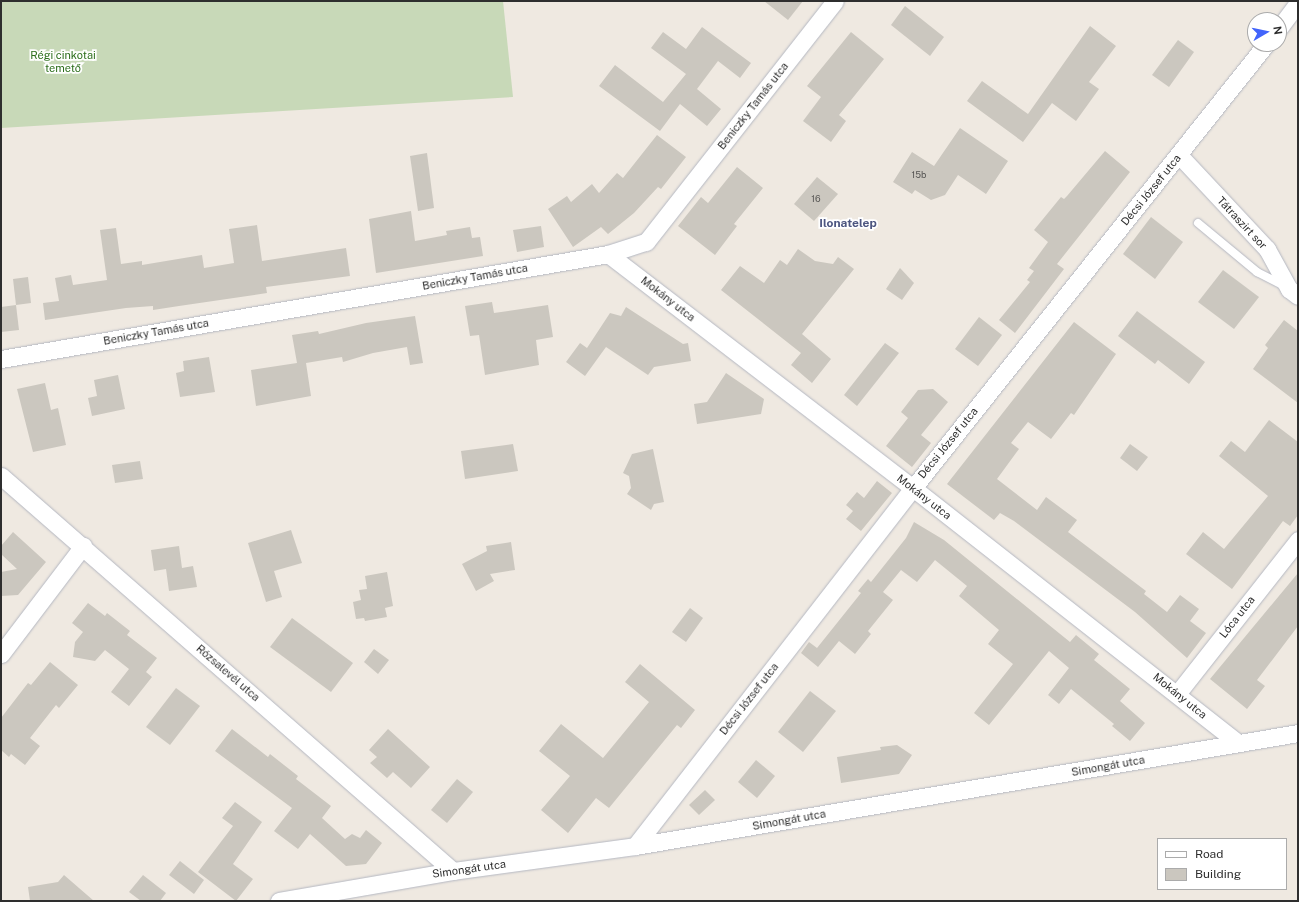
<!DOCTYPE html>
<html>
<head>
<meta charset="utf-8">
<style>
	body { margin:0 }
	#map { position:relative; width:1299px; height:902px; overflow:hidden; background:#efe9e1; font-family:"Public Sans",sans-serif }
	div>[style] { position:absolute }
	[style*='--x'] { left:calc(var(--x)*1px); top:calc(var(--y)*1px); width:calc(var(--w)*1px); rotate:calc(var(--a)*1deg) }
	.cemetery>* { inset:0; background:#c8d9b8 }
	.building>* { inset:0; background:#cbc7bf }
	.roads { filter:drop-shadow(0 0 1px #b4b7c1) drop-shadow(0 0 1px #b4b7c1) }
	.service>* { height:8px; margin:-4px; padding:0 4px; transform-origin:4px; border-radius:4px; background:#fff }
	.minor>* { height:17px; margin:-8.5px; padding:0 8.5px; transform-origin:8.5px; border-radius:8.5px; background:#fff }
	span { translate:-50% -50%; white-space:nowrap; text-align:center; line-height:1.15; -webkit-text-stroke:3.5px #fff; paint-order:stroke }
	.number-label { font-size:9px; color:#555452 }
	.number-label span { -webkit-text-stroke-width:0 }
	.park-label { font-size:11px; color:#2c6e1b }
	.street-label { font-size:11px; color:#2e2e2e }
	.neighbourhood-label { font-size:12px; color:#4d5680; font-weight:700 }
	.frame { position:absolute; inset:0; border:2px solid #2e2e2e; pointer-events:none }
	.legend { position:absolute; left:1157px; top:838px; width:130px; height:52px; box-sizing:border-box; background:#fff; border:1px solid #ababab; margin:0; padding:5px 7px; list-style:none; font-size:12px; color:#2e2e2e }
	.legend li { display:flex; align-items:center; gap:8px; height:20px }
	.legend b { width:20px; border:1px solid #ababab }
	.north { position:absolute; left:1247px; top:12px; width:40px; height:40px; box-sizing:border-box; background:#fff; border:1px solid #ababab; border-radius:50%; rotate:81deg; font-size:11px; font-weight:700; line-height:16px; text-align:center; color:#2e2e2e }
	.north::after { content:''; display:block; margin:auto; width:14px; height:18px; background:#4264fb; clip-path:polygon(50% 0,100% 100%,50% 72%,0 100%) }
</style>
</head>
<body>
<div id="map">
	<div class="cemetery">
		<div style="clip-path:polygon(1px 1px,503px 1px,513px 97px,1px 128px)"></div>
	</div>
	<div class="building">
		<div style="clip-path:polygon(764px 1px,803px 1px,788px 20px)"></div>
		<div style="clip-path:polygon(905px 6px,944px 37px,930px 56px,891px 25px)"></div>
		<div style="clip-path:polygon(1090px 26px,1116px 46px,1089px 82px,1099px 89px,1076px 121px,1052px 103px,1023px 142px,967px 101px,982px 81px,1028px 114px)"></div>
		<div style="clip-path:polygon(702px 27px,751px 63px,740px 78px,718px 61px,697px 89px,721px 109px,707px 126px,680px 104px,660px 131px,599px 86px,615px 65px,663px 102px,686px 74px,651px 48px,663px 32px,686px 49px)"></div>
		<div style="clip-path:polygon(851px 32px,884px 59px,839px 115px,846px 121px,831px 142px,803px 121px,821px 97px,807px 86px)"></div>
		<div style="clip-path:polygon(1178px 40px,1194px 52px,1169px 87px,1152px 75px)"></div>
		<div style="clip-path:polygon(960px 128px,1008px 161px,986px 194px,958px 175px,945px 195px,931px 200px,915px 190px,912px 194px,893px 182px,912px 152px,934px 166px)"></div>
		<div style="clip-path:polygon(657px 135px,686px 157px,661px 189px,658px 187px,634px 213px,608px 234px,601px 227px,573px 247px,548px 209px,567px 196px,571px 202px,592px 184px,599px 193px,617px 173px,623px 178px)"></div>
		<div style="clip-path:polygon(1105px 151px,1130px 172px,1057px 264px,1064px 269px,1015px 333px,999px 320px,1030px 282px,1027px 280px,1034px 271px,1029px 268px,1048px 242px,1034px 230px,1061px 197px,1064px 199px,1067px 196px)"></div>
		<div style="clip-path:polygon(427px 153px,434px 208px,418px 211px,410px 156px)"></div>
		<div style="clip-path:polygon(737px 167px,763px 188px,734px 224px,737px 226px,715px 255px,678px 226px,701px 197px,708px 203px)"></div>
		<div style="clip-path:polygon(817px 177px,838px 194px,814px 221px,794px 204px)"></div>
		<div style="clip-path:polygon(411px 211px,415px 241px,447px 235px,446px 231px,470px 227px,472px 238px,480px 237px,483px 256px,376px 273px,369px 219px)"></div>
		<div style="clip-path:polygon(1151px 217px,1183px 242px,1155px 279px,1123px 254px)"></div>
		<div style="clip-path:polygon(257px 225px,262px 261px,346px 248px,350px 276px,266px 287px,267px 293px,179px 306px,153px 310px,153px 306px,126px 308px,45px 320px,43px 303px,59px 301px,55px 278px,71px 275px,73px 285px,107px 280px,100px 230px,116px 228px,121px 264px,142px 261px,142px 265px,202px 255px,204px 268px,234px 263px,229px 229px)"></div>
		<div style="clip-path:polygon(541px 226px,544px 247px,517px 252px,513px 230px)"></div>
		<div style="clip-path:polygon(798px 249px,815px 261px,833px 264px,838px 257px,854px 269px,802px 334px,831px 359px,812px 383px,791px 365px,801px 353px,721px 290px,740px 266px,764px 283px,780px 260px,787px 265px)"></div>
		<div style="clip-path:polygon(900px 268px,914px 283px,902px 300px,886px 289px)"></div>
		<div style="clip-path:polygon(1223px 270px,1259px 297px,1234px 329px,1198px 302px)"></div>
		<div style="clip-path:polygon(28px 277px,31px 303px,16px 305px,13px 279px)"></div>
		<div style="clip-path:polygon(492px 302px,494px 313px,548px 305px,553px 337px,536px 340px,539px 365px,485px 375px,479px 335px,470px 336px,465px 306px)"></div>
		<div style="clip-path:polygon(16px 305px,19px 330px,1px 332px,1px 307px)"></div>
		<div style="clip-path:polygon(626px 307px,683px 344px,688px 343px,691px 361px,654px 367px,648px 375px,606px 347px,585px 376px,566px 362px,580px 343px,587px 348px,610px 313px,621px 316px)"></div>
		<div style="clip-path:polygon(1137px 311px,1205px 362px,1189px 384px,1158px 360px,1155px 364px,1118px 336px)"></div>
		<div style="clip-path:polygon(415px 316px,423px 363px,410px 365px,407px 347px,373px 353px,343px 362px,342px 357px,306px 363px,311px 396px,256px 406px,251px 370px,297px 363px,292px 335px,318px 331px,319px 334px,366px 323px)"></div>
		<div style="clip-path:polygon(979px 317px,1002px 335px,978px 366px,955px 349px)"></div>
		<div style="clip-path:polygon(1284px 320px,1298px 331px,1298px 403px,1253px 369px,1268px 348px,1265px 345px)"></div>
		<div style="clip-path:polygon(1074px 322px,1116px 354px,1074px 415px,1071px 413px,1051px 439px,1028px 422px,1011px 443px,1019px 449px,997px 479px,1037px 510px,1046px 497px,1077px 520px,1068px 532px,1146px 591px,1144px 594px,1167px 612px,1180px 595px,1199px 609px,1190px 621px,1206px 633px,1187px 658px,1135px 612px,1014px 521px,1000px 513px,994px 520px,947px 484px)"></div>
		<div style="clip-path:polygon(885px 343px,899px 353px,857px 406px,844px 395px)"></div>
		<div style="clip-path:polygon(209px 357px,215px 392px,180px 397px,176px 373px,184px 371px,183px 361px)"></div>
		<div style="clip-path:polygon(726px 373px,764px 399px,761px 414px,697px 424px,694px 404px,707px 402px)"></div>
		<div style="clip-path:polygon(118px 375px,125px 409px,92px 416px,88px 398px,97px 396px,94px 380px)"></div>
		<div style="clip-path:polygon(45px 383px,51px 410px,58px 408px,66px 445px,33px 452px,17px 389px)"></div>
		<div style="clip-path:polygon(933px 389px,948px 402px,921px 435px,931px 443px,912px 467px,886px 446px,908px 418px,901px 412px,918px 390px)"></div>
		<div style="clip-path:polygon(1269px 420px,1298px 442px,1298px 515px,1290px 526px,1283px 521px,1232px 589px,1186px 554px,1203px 532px,1224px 549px,1268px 496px,1219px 456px,1231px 441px,1245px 452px)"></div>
		<div style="clip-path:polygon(513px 444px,518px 471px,465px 479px,461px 451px)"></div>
		<div style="clip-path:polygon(1130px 444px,1148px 457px,1137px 471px,1120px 458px)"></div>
		<div style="clip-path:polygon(653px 449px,664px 502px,654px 504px,651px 510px,627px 494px,631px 488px,629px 476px,623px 473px,632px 454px)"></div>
		<div style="clip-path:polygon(140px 461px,143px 479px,115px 483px,112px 465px)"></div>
		<div style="clip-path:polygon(877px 481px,892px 493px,861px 531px,846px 519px,853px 511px,846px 505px,857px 492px,864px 498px)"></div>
		<div style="clip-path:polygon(914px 522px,944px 540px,1070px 642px,1076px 635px,1099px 654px,1094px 660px,1130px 689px,1120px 701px,1145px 723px,1130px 741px,1112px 726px,1114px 724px,1071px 689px,1059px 704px,1048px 695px,1069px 668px,1049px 651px,989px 725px,974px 713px,1013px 664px,988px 644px,999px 630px,959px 596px,967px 586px,935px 560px,917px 582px,901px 570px,883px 592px,893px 600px,868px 631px,871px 634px,855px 654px,839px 641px,818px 667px,801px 653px,809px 642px,817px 648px,861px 593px,858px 591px,868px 579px,871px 582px,906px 538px)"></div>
		<div style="clip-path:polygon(291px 530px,302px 563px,274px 571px,282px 597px,266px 602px,248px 543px)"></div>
		<div style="clip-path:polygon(13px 532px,46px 562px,18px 595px,1px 596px,1px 572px,17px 569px,1px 554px,1px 546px)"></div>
		<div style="clip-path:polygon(511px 542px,515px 570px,490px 574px,494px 581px,476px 591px,462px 564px,487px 551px,486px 546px)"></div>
		<div style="clip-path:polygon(179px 546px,182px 568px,193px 566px,197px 587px,169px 591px,166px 569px,154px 571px,151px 550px)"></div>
		<div style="clip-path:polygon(387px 572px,393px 606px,385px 608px,387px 617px,365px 621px,364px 618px,356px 619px,353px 602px,361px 600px,359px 590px,367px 589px,365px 576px)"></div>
		<div style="clip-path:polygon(1298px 573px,1298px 626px,1257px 680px,1265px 686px,1247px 709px,1210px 679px)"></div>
		<div style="clip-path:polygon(88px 603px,105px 616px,107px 613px,130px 631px,127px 635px,157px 658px,146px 672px,152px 677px,129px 706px,111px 692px,129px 669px,105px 650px,95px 661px,73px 657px,75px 642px,83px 632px,72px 623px)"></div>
		<div style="clip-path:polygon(690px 608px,703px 618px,686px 642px,672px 632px)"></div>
		<div style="clip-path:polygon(292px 618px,353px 663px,331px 692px,270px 647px)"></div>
		<div style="clip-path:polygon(374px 649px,389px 660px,378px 674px,364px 662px)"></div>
		<div style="clip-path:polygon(50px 662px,78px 685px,59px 708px,56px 705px,30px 738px,40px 746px,25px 765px,11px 754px,9px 757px,1px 750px,1px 718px,28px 683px,31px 685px)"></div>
		<div style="clip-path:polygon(640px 664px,695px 710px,681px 728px,677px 725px,609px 808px,596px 798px,568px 833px,541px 810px,570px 776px,539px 751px,561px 724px,603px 758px,649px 702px,625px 682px)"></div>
		<div style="clip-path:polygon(176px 688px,200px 706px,170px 745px,146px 727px)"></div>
		<div style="clip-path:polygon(810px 691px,836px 711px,803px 752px,778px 732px)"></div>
		<div style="clip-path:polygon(232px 729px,268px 757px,270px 754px,298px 776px,296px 779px,331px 806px,322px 818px,345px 839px,352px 834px,360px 838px,366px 830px,382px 843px,366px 864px,346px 866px,310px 834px,298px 849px,274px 831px,292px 808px,215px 751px)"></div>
		<div style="clip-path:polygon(388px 729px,430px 767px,411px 788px,393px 772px,387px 778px,370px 763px,377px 757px,369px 750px)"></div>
		<div style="clip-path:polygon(897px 745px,912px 755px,899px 774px,841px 783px,837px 757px,881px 750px,880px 747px)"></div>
		<div style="clip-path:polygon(756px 760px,775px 776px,757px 798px,738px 782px)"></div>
		<div style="clip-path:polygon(457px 779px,473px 792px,447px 823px,431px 810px)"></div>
		<div style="clip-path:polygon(705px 790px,715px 800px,699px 815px,689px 805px)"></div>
		<div style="clip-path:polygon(235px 802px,262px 822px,233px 864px,253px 879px,236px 901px,198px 872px,233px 826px,222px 818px)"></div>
		<div style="clip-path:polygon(180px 861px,204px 880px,194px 894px,169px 875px)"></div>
		<div style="clip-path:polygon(64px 875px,94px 901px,30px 901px,28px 887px,58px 882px)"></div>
		<div style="clip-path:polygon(143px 875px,166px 893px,160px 901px,141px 901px,129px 892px)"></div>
	</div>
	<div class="roads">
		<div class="service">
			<div style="--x:1198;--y:223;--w:77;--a:39.7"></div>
			<div style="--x:1257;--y:272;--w:29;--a:27"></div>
		</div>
		<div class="minor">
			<div style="--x:1279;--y:28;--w:31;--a:-53"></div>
			<div style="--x:1179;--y:155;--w:129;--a:46.9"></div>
			<div style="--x:1267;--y:249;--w:46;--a:61.2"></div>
			<div style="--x:1289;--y:289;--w:11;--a:38"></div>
			<div style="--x:608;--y:254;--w:384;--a:37.5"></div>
			<div style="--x:913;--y:488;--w:413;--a:38.1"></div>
			<div style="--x:1;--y:359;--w:616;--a:-9.81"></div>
			<div style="--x:608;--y:254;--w:40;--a:-18"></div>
			<div style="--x:646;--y:242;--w:306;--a:-51.9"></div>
			<div style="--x:1;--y:476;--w:600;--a:41.15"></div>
			<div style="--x:1;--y:654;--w:136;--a:-52.8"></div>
			<div style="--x:1177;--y:694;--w:196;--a:-51.8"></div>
			<div style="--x:635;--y:846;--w:453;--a:-52.2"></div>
			<div style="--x:913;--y:488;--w:567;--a:-51.51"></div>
			<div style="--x:279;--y:901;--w:177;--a:-9.8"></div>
			<div style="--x:453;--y:871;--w:184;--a:-7.8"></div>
			<div style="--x:635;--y:846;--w:673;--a:-9.67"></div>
		</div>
	</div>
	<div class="number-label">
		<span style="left:919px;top:175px">15b</span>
		<span style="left:816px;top:199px">16</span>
	</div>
	<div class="park-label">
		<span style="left:63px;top:62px">Régi cinkotai<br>temető</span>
	</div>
	<div class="street-label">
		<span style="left:753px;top:106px;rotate:-52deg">Beniczky Tamás utca</span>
		<span style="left:1151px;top:190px;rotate:-51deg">Décsi József utca</span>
		<span style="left:1242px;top:223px;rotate:47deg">Tátraszirt sor</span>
		<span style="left:475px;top:277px;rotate:-10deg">Beniczky Tamás utca</span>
		<span style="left:668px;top:299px;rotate:38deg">Mokány utca</span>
		<span style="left:156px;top:332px;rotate:-10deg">Beniczky Tamás utca</span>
		<span style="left:948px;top:443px;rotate:-51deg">Décsi József utca</span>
		<span style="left:924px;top:497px;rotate:38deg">Mokány utca</span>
		<span style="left:1237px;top:617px;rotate:-52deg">Lóca utca</span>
		<span style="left:228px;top:673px;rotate:41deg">Rózsalevél utca</span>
		<span style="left:1180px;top:696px;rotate:39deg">Mokány utca</span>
		<span style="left:749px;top:699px;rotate:-52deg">Décsi József utca</span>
		<span style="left:1108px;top:766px;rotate:-10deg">Simongát utca</span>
		<span style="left:789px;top:820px;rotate:-10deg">Simongát utca</span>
		<span style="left:469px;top:869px;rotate:-8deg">Simongát utca</span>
	</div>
	<div class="neighbourhood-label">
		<span style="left:848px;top:224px">Ilonatelep</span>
	</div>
	<div class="frame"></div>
	<ul class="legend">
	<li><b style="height:5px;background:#fff"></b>Road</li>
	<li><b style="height:11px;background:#cbc7bf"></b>Building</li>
	</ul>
	<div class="north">N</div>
</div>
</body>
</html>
